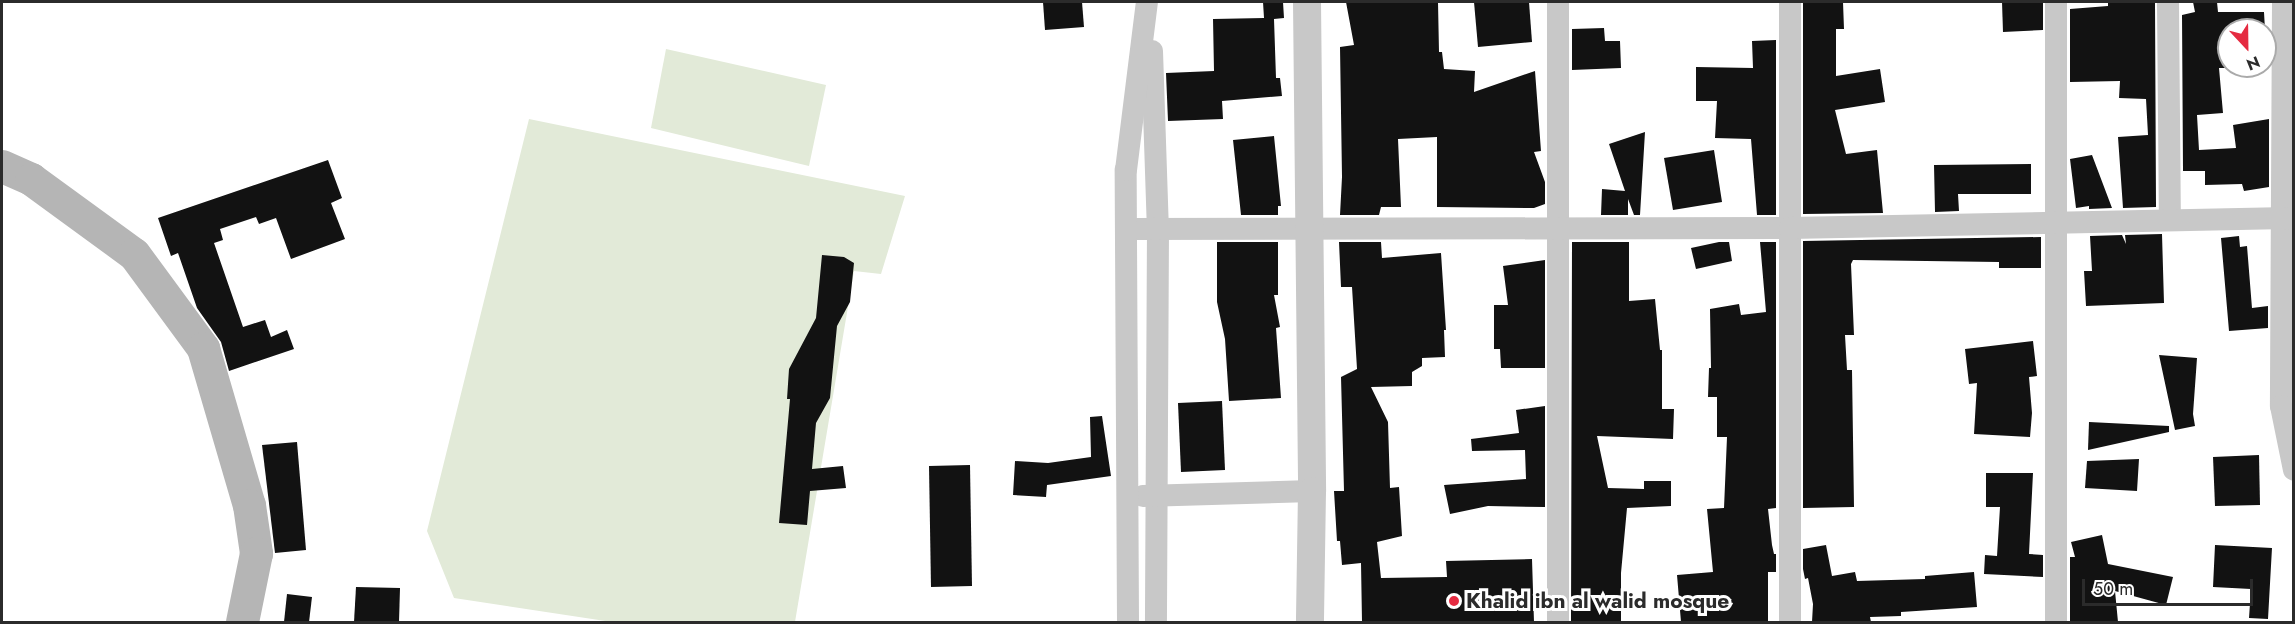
<!DOCTYPE html>
<html>
<head>
<meta charset="utf-8">
<style>
	body { margin:0 }
	#map { position:relative; width:2295px; height:624px; overflow:hidden; background:#fff; font-family:Jost,sans-serif }
	div>[style] { position:absolute }
	[style*='--x'] { left:calc(var(--x)*1px); top:calc(var(--y)*1px); width:calc(var(--w)*1px); rotate:calc(var(--a)*1deg) }
	.green>* { inset:0; background:#e2ead8 }
	.building>* { inset:0; background:#121212 }
	.minor>* { height:22px; margin:-11px; padding:0 11px; transform-origin:11px; border-radius:11px; background:#c8c8c8 }
	.tertiary>* { height:28px; margin:-14px; padding:0 14px; transform-origin:14px; border-radius:14px; background:#c8c8c8 }
	.secondary>* { height:33px; margin:-16.5px; padding:0 16.5px; transform-origin:16.5px; border-radius:16.5px; background:#b5b5b5 }
	.dots>* { width:16px; height:16px; translate:-50% -50%; box-sizing:border-box; border:3px solid #fff; border-radius:50% }
	span { translate:-50% -50%; white-space:nowrap; text-align:center; line-height:1.15; -webkit-text-stroke:6px #fff; paint-order:stroke }
	.poi-label { font-size:21px; color:#2b2b2b; font-weight:700 }
	.left { translate:0 -50%; text-align:left }
	.frame { position:absolute; inset:0; border:3px solid #2b2b2b; pointer-events:none }
	.north { position:absolute; left:2217px; top:18px; width:60px; height:60px; box-sizing:border-box; background:#fff; border:2px solid #aaa; border-radius:50%; rotate:158deg; font-size:16px; font-weight:700; line-height:24px; text-align:center; color:#2b2b2b }
	.north::after { content:''; display:block; margin:auto; width:21px; height:27px; background:#e52b41; clip-path:polygon(50% 0,100% 100%,50% 72%,0 100%) }
	.scale { position:absolute; left:2082px; top:579px; width:171px; height:27px; box-sizing:border-box; border:3px solid #2b2b2b; border-top:0; padding-left:8px; font-size:18px; line-height:21px; white-space:nowrap; color:#2b2b2b; -webkit-text-stroke:4px #fff; paint-order:stroke }
</style>
</head>
<body>
<div id="map">
	<div class="green">
		<div style="clip-path:polygon(666px 49px,826px 85px,809px 166px,651px 128px)"></div>
		<div style="clip-path:polygon(529px 119px,905px 196px,881px 274px,854px 271px,795px 622px,612px 622px,454px 598px,427px 531px)"></div>
	</div>
	<div class="building">
		<div style="clip-path:polygon(1043px 2px,1082px 2px,1084px 27px,1045px 30px)"></div>
		<div style="clip-path:polygon(1263px 2px,1283px 2px,1284px 18px,1274px 19px,1276px 78px,1280px 78px,1282px 96px,1222px 101px,1223px 119px,1168px 121px,1166px 73px,1214px 71px,1213px 19px,1264px 18px)"></div>
		<div style="clip-path:polygon(1346px 2px,1438px 2px,1439px 52px,1442px 52px,1444px 69px,1475px 71px,1474px 92px,1535px 71px,1541px 151px,1534px 152px,1545px 182px,1545px 204px,1534px 208px,1437px 207px,1437px 137px,1398px 139px,1401px 207px,1381px 207px,1379px 215px,1340px 215px,1342px 177px,1340px 47px,1354px 45px)"></div>
		<div style="clip-path:polygon(1474px 2px,1529px 2px,1532px 42px,1478px 47px)"></div>
		<div style="clip-path:polygon(1803px 2px,1843px 2px,1844px 29px,1836px 29px,1836px 76px,1880px 69px,1885px 102px,1835px 110px,1846px 154px,1877px 150px,1883px 213px,1803px 214px)"></div>
		<div style="clip-path:polygon(2002px 2px,2043px 2px,2043px 30px,2003px 32px)"></div>
		<div style="clip-path:polygon(2108px 2px,2155px 2px,2156px 207px,2123px 208px,2118px 137px,2148px 135px,2146px 99px,2119px 98px,2120px 81px,2070px 82px,2070px 9px,2108px 6px)"></div>
		<div style="clip-path:polygon(2193px 2px,2217px 2px,2218px 12px,2264px 12px,2265px 30px,2229px 30px,2229px 68px,2219px 68px,2223px 113px,2197px 115px,2199px 150px,2236px 148px,2233px 125px,2269px 119px,2269px 187px,2244px 191px,2242px 184px,2205px 185px,2205px 171px,2183px 171px,2182px 15px,2195px 12px)"></div>
		<div style="clip-path:polygon(1604px 28px,1605px 41px,1620px 41px,1621px 68px,1572px 70px,1572px 29px)"></div>
		<div style="clip-path:polygon(1776px 40px,1776px 215px,1757px 215px,1751px 139px,1715px 138px,1717px 101px,1696px 101px,1696px 67px,1753px 68px,1752px 41px)"></div>
		<div style="clip-path:polygon(1645px 132px,1640px 215px,1634px 215px,1628px 199px,1628px 215px,1601px 215px,1602px 189px,1625px 191px,1609px 144px)"></div>
		<div style="clip-path:polygon(1274px 136px,1281px 206px,1278px 206px,1278px 215px,1241px 215px,1233px 140px)"></div>
		<div style="clip-path:polygon(1714px 150px,1722px 202px,1673px 210px,1664px 158px)"></div>
		<div style="clip-path:polygon(2092px 155px,2112px 208px,2089px 209px,2089px 206px,2076px 208px,2070px 159px)"></div>
		<div style="clip-path:polygon(328px 160px,342px 198px,331px 203px,345px 239px,291px 259px,276px 218px,259px 224px,256px 217px,220px 229px,223px 240px,214px 243px,243px 327px,265px 320px,271px 337px,287px 330px,294px 349px,229px 371px,221px 342px,197px 308px,178px 253px,171px 256px,158px 218px)"></div>
		<div style="clip-path:polygon(2031px 164px,2031px 194px,1958px 194px,1959px 211px,1935px 212px,1934px 165px)"></div>
		<div style="clip-path:polygon(2162px 234px,2164px 303px,2086px 306px,2084px 271px,2092px 271px,2090px 236px,2122px 235px,2126px 244px,2125px 235px)"></div>
		<div style="clip-path:polygon(2239px 236px,2240px 247px,2247px 246px,2252px 308px,2268px 306px,2268px 328px,2229px 331px,2221px 238px)"></div>
		<div style="clip-path:polygon(2041px 237px,2041px 268px,1999px 268px,1999px 262px,1853px 260px,1851px 264px,1854px 335px,1845px 335px,1847px 370px,1852px 370px,1854px 507px,1803px 508px,1803px 241px)"></div>
		<div style="clip-path:polygon(1217px 242px,1278px 242px,1278px 295px,1274px 295px,1280px 327px,1276px 328px,1281px 398px,1229px 401px,1225px 339px,1217px 302px)"></div>
		<div style="clip-path:polygon(1339px 242px,1381px 242px,1382px 258px,1441px 253px,1446px 330px,1444px 330px,1445px 357px,1422px 358px,1422px 366px,1412px 372px,1412px 386px,1371px 387px,1388px 422px,1390px 488px,1399px 487px,1402px 536px,1377px 542px,1381px 578px,1447px 577px,1446px 561px,1532px 559px,1534px 622px,1362px 622px,1361px 563px,1342px 565px,1340px 541px,1337px 541px,1334px 491px,1344px 491px,1341px 377px,1357px 369px,1352px 287px,1341px 287px)"></div>
		<div style="clip-path:polygon(1572px 242px,1629px 242px,1629px 301px,1655px 299px,1660px 350px,1662px 350px,1662px 409px,1674px 409px,1673px 439px,1597px 436px,1608px 488px,1644px 489px,1644px 481px,1671px 481px,1671px 506px,1627px 508px,1621px 573px,1621px 622px,1571px 622px)"></div>
		<div style="clip-path:polygon(1719px 242px,1729px 242px,1732px 261px,1696px 269px,1691px 248px)"></div>
		<div style="clip-path:polygon(1760px 242px,1776px 242px,1776px 508px,1768px 509px,1772px 545px,1774px 554px,1776px 554px,1776px 572px,1768px 572px,1768px 622px,1681px 622px,1677px 575px,1713px 572px,1707px 509px,1724px 508px,1727px 437px,1717px 437px,1717px 397px,1708px 397px,1709px 368px,1711px 368px,1710px 309px,1739px 304px,1741px 315px,1766px 312px)"></div>
		<div style="clip-path:polygon(822px 255px,844px 257px,854px 263px,850px 302px,837px 326px,830px 398px,816px 423px,812px 469px,843px 466px,846px 488px,810px 491px,807px 525px,779px 523px,790px 399px,787px 399px,789px 369px,816px 318px)"></div>
		<div style="clip-path:polygon(1545px 260px,1545px 368px,1501px 368px,1500px 349px,1494px 349px,1494px 305px,1508px 305px,1503px 266px)"></div>
		<div style="clip-path:polygon(2033px 341px,2037px 376px,2029px 377px,2032px 413px,2030px 437px,1974px 434px,1977px 383px,1969px 384px,1965px 349px)"></div>
		<div style="clip-path:polygon(2159px 355px,2197px 358px,2193px 414px,2195px 426px,2175px 430px)"></div>
		<div style="clip-path:polygon(1222px 401px,1225px 470px,1181px 472px,1178px 403px)"></div>
		<div style="clip-path:polygon(1545px 406px,1545px 507px,1488px 506px,1450px 514px,1444px 485px,1526px 479px,1525px 450px,1472px 451px,1471px 439px,1519px 433px,1516px 410px)"></div>
		<div style="clip-path:polygon(1102px 416px,1111px 476px,1047px 485px,1046px 497px,1013px 495px,1015px 461px,1048px 463px,1091px 457px,1090px 417px)"></div>
		<div style="clip-path:polygon(2089px 422px,2169px 426px,2169px 432px,2088px 450px)"></div>
		<div style="clip-path:polygon(297px 442px,306px 550px,275px 553px,262px 445px)"></div>
		<div style="clip-path:polygon(2259px 455px,2260px 505px,2215px 506px,2213px 457px)"></div>
		<div style="clip-path:polygon(2139px 459px,2137px 491px,2085px 488px,2087px 461px)"></div>
		<div style="clip-path:polygon(970px 465px,972px 586px,931px 587px,929px 466px)"></div>
		<div style="clip-path:polygon(1986px 473px,2033px 473px,2029px 554px,2043px 555px,2043px 577px,1984px 574px,1985px 555px,1997px 556px,2000px 507px,1986px 507px)"></div>
		<div style="clip-path:polygon(2102px 535px,2108px 564px,2173px 577px,2166px 605px,2115px 591px,2118px 622px,2070px 622px,2070px 557px,2075px 557px,2071px 542px)"></div>
		<div style="clip-path:polygon(1826px 545px,1832px 576px,1855px 572px,1857px 581px,1925px 579px,1925px 576px,1974px 572px,1977px 607px,1901px 612px,1901px 616px,1870px 617px,1871px 622px,1812px 622px,1813px 604px,1808px 578px,1805px 579px,1803px 569px,1803px 549px)"></div>
		<div style="clip-path:polygon(2215px 545px,2272px 548px,2268px 619px,2249px 618px,2251px 589px,2213px 587px)"></div>
		<div style="clip-path:polygon(356px 587px,400px 588px,399px 622px,354px 622px)"></div>
		<div style="clip-path:polygon(287px 594px,312px 597px,309px 622px,284px 622px)"></div>
	</div>
	<div class="minor">
		<div style="--x:1558;--y:2;--w:620;--a:90"></div>
		<div style="--x:1790;--y:2;--w:620;--a:90"></div>
		<div style="--x:2056;--y:2;--w:620;--a:90"></div>
		<div style="--x:2168;--y:2;--w:218;--a:89.5"></div>
		<div style="--x:2283;--y:2;--w:404;--a:90.3"></div>
		<div style="--x:2281;--y:406;--w:65;--a:78.5"></div>
		<div style="--x:1152;--y:51;--w:178;--a:88.1"></div>
		<div style="--x:1158;--y:229;--w:393;--a:90.3"></div>
		<div style="--x:1127;--y:229;--w:663;--a:-0.09"></div>
		<div style="--x:1790;--y:228;--w:504;--a:-1.14"></div>
		<div style="--x:1143;--y:496;--w:169;--a:-1.7"></div>
		<div style="--x:1128;--y:622;--w:452;--a:-90.3"></div>
		<div style="--x:1126;--y:170;--w:169;--a:-82.9"></div>
	</div>
	<div class="tertiary">
		<div style="--x:1307;--y:2;--w:489;--a:89.4"></div>
		<div style="--x:1312;--y:491;--w:131;--a:90.9"></div>
	</div>
	<div class="secondary">
		<div style="--x:2;--y:166;--w:32;--a:24"></div>
		<div style="--x:31;--y:179;--w:127;--a:36.1"></div>
		<div style="--x:134;--y:254;--w:117;--a:53.7"></div>
		<div style="--x:203;--y:348;--w:164;--a:73.7"></div>
		<div style="--x:249;--y:505;--w:49;--a:81.7"></div>
		<div style="--x:256;--y:553;--w:70;--a:101.5"></div>
	</div>
	<div class="dots">
		<div style="left:1454px;top:601px;background:#e52b41"></div>
	</div>
	<div class="poi-label">
		<span class="left" style="left:1466px;top:601px">Khalid ibn al walid mosque</span>
	</div>
	<div class="frame"></div>
	<div class="north">N</div>
	<div class="scale">50 m</div>
</div>
</body>
</html>
